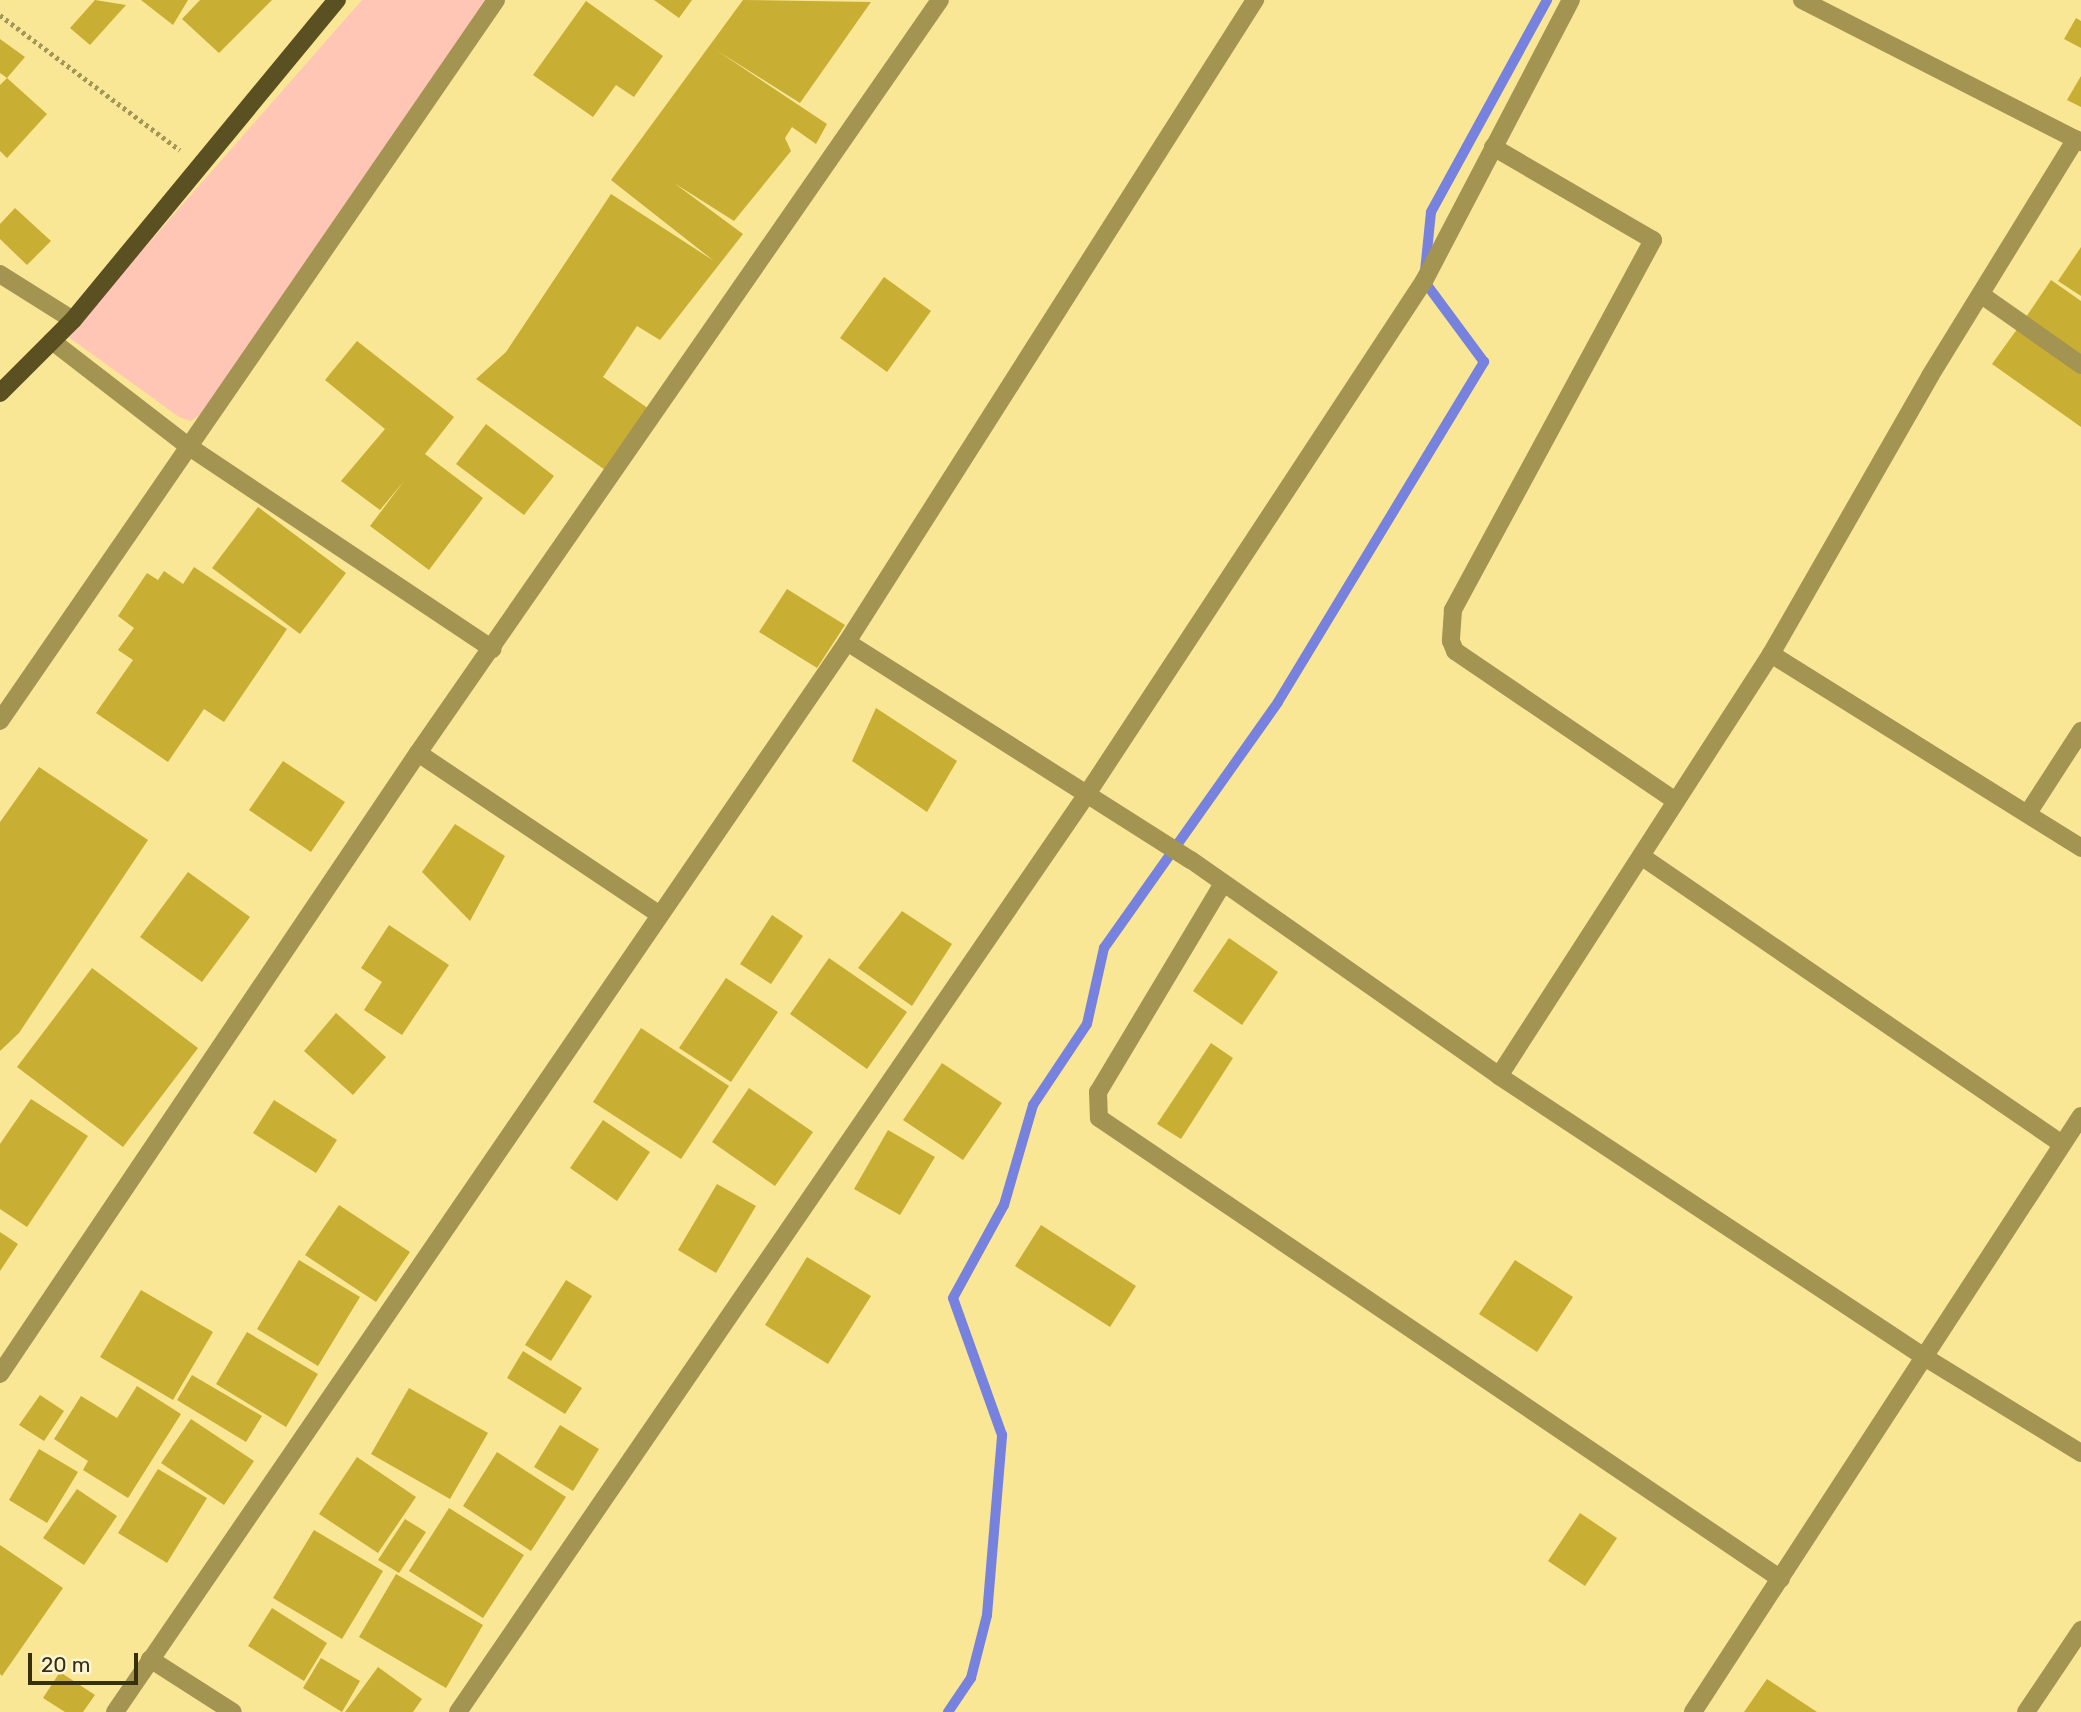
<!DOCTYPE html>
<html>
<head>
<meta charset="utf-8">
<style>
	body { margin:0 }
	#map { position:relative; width:2081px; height:1712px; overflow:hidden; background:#fae796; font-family:Rubik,sans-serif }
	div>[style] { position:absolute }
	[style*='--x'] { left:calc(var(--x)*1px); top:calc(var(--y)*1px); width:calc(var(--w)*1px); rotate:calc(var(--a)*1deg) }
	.green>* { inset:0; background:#ffc6b6 }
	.stream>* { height:10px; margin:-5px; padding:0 5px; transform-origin:5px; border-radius:5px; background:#7782de }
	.building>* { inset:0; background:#c8ae33 }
	.path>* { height:4.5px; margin-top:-2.25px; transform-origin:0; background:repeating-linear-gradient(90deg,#a39659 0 3.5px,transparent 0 7px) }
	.minor>* { height:18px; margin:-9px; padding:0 9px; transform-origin:9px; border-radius:9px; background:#a39451 }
	.major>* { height:18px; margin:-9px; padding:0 9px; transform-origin:9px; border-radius:9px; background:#5b5021 }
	span { translate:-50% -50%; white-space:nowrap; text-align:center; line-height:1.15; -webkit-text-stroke:6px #fbf4d5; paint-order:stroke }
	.scale { position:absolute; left:28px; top:1653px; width:110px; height:32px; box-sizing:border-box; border:4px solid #37300d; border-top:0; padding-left:9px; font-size:21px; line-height:24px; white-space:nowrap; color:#37300d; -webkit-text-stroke:5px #fbf4d5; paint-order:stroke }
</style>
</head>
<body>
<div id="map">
	<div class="green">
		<div style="clip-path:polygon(362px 0,490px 0,202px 413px,191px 421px,179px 417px,67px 336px)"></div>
	</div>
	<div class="stream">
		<div style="--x:948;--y:1712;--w:41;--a:-55.9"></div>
		<div style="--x:971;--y:1678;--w:65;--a:-75.7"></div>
		<div style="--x:987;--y:1615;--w:181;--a:-85.2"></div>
		<div style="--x:1002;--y:1435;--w:145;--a:-109.7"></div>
		<div style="--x:953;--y:1298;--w:106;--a:-61.3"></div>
		<div style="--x:1004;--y:1205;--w:104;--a:-73.8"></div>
		<div style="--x:1033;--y:1105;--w:97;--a:-56.3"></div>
		<div style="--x:1087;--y:1024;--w:78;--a:-77.4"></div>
		<div style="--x:1104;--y:948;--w:301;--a:-54.7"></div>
		<div style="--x:1278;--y:702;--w:398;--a:-58.8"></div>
		<div style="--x:1484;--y:362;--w:101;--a:-126.5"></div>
		<div style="--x:1424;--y:281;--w:69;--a:-84.2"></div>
		<div style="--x:1431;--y:212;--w:242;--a:-61.3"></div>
	</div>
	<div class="building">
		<div style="clip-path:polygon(95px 0,126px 5px,90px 45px,70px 28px)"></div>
		<div style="clip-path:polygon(141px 0,188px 0,173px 25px)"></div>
		<div style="clip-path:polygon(200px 0,272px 0,219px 53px,182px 19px)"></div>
		<div style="clip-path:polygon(654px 0,692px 0,679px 18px)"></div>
		<div style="clip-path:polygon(743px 0,871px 2px,800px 103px,716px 50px,827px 124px,816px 144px,792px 127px,785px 138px,791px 151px,734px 221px,674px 183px,743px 234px,660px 340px,637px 326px,603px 377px,652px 411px,608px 472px,476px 379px,506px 352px,611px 194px,714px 261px,611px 180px)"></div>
		<div style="clip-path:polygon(586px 1px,663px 56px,634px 97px,616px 85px,593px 117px,533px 75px)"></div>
		<div style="clip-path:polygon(2076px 18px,2081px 21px,2081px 48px,2064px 39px)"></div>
		<div style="clip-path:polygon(0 39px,25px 57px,7px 78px,0 73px)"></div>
		<div style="clip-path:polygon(2081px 76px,2081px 107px,2067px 100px)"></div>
		<div style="clip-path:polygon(7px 78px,47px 114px,7px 158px,0 151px,0 85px)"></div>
		<div style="clip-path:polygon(15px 208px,51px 241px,27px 265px,0 239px,0 224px)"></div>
		<div style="clip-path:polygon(2081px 247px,2081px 296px,2058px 281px)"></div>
		<div style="clip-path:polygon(884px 277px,931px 311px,887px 372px,840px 338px)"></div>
		<div style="clip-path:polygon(2051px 280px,2081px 301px,2081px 359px,2024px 320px)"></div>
		<div style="clip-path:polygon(2020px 325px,2081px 368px,2081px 427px,1992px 364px)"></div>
		<div style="clip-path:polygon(357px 341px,454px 417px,425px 454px,483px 498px,429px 570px,370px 526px,404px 481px,380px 510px,341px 481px,385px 429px,325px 380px)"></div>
		<div style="clip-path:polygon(486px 424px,554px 476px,524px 515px,456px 464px)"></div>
		<div style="clip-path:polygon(258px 507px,346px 573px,300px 634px,212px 568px)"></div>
		<div style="clip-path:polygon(194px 567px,287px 629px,224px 722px,204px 709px,168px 762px,96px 713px,133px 660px,118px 650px,134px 628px,118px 616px,147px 573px,158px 580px,164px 571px,183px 584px)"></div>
		<div style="clip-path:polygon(787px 589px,845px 625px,817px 668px,759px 632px)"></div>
		<div style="clip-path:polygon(876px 708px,957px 761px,927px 812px,852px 761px)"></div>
		<div style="clip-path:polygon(283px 761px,345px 802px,311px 852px,249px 810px)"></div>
		<div style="clip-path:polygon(39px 767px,148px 840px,19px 1033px,0 1051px,0 822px)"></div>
		<div style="clip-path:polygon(455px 824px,505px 856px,470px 921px,422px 872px)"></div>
		<div style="clip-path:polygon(188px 872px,250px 917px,202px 982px,140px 937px)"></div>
		<div style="clip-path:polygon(902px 911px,952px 944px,912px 1006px,858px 968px)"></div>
		<div style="clip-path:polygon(772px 915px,803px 936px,771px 984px,740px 964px)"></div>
		<div style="clip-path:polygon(389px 925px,449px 965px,402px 1035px,364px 1010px,382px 982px,361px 968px)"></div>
		<div style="clip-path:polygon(1229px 938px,1278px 972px,1242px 1025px,1193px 991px)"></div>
		<div style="clip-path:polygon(829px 958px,907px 1012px,867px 1069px,790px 1014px)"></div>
		<div style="clip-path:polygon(92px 968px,198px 1048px,123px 1147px,17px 1067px)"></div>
		<div style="clip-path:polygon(726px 978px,778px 1012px,731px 1082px,679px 1048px)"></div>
		<div style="clip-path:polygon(336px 1013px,386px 1057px,353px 1095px,304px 1051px)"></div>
		<div style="clip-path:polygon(641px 1028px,729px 1086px,681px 1159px,593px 1102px)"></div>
		<div style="clip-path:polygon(1211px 1043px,1233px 1058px,1181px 1139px,1157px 1124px)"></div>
		<div style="clip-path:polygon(942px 1063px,1002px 1103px,963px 1160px,903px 1120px)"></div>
		<div style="clip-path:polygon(749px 1088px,813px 1132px,775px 1186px,712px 1142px)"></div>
		<div style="clip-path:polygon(31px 1099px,88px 1136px,27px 1227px,0 1209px,0 1144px)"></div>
		<div style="clip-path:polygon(274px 1100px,337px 1140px,316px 1173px,253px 1133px)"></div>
		<div style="clip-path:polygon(603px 1120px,650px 1152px,617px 1201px,570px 1168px)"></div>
		<div style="clip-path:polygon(888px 1130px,935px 1157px,900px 1215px,854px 1189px)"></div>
		<div style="clip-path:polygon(717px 1184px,756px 1206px,716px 1273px,678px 1250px)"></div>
		<div style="clip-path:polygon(339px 1205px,410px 1252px,376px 1302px,305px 1255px)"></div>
		<div style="clip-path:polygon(1041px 1225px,1136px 1286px,1110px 1327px,1015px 1266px)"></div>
		<div style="clip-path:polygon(0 1232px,18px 1244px,0 1271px)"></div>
		<div style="clip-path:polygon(807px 1257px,871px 1296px,828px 1364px,765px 1325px)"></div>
		<div style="clip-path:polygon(299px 1260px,360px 1297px,318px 1366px,257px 1329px)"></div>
		<div style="clip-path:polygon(1515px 1260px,1573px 1297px,1537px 1352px,1479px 1314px)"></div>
		<div style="clip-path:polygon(566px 1280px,592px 1296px,551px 1361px,525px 1345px)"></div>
		<div style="clip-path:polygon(141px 1290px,213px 1332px,173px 1400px,100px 1357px)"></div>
		<div style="clip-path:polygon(247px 1332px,318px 1374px,286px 1427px,216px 1384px)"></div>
		<div style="clip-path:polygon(523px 1351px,582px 1388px,565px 1414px,507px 1378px)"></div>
		<div style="clip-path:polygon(192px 1375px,262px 1416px,246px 1442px,177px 1400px)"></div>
		<div style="clip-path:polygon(137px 1386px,181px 1414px,128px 1498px,83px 1470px,88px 1461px,54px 1439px,81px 1396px,117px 1418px)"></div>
		<div style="clip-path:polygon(409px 1388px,488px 1433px,450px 1499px,371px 1454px)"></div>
		<div style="clip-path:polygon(40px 1395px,64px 1411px,44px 1441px,19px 1425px)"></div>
		<div style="clip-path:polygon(191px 1419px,254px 1461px,224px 1505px,161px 1463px)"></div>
		<div style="clip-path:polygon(560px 1425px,599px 1449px,573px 1491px,534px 1467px)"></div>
		<div style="clip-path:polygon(39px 1449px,78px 1472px,47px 1523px,9px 1500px)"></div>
		<div style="clip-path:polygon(497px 1452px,566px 1497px,531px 1551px,463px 1506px)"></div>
		<div style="clip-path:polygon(357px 1457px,416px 1497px,378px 1553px,319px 1514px)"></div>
		<div style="clip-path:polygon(158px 1469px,207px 1498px,167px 1563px,118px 1533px)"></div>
		<div style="clip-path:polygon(77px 1489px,117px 1516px,84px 1565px,43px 1538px)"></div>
		<div style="clip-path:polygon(449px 1508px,524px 1555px,483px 1618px,409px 1571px)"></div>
		<div style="clip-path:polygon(1580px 1513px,1617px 1538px,1585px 1586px,1548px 1561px)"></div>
		<div style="clip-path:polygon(405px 1519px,426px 1532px,399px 1573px,378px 1560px)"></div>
		<div style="clip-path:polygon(314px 1530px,383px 1571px,342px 1639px,273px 1598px)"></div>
		<div style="clip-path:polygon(0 1545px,63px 1588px,2px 1676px,0 1674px)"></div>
		<div style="clip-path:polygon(396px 1574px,483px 1625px,446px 1688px,359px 1637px)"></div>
		<div style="clip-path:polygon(272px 1608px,327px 1643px,304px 1681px,248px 1646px)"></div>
		<div style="clip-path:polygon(321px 1658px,360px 1681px,342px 1712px,303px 1688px)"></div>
		<div style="clip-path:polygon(378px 1667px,422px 1699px,413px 1712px,345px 1712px)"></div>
		<div style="clip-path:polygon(60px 1672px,95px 1695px,83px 1712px,65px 1712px,43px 1698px)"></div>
		<div style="clip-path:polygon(1767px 1679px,1817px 1712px,1744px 1712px)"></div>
	</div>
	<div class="path">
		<div style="--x:0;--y:15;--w:225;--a:36.9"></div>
	</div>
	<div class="minor">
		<div style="--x:1802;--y:0;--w:313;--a:27"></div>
		<div style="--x:1493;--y:147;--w:185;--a:30.2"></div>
		<div style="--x:1653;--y:240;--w:421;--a:118.4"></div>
		<div style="--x:1453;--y:610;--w:31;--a:94"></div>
		<div style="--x:1451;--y:641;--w:11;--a:68"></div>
		<div style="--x:1455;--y:651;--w:267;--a:34.2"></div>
		<div style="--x:0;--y:274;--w:86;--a:32.2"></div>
		<div style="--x:1983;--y:296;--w:120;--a:35.1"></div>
		<div style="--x:52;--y:341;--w:172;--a:37.7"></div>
		<div style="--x:188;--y:446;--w:366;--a:33.7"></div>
		<div style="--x:847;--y:642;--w:407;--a:32.4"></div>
		<div style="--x:1191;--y:860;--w:376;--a:35"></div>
		<div style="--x:1499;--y:1076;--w:512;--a:33.44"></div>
		<div style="--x:1926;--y:1358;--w:182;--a:31.5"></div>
		<div style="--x:1771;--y:654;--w:366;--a:32"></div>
		<div style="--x:0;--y:721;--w:875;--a:-55.47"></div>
		<div style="--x:418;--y:753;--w:291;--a:33.8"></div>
		<div style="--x:2028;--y:813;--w:98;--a:-57.1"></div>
		<div style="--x:1641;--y:856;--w:510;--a:34.38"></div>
		<div style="--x:1222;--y:885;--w:241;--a:120.9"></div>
		<div style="--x:1098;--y:1092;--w:26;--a:88"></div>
		<div style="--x:1099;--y:1118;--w:823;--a:34.06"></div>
		<div style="--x:1499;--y:1076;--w:502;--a:-57.2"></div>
		<div style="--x:1771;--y:654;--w:320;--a:-60.2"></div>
		<div style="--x:1930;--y:376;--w:278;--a:-58.4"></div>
		<div style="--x:0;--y:1374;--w:749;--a:-56.06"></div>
		<div style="--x:418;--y:753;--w:916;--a:-55.27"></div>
		<div style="--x:150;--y:1659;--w:98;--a:32.6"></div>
		<div style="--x:115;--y:1712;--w:1296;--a:-55.62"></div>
		<div style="--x:847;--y:642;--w:761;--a:-57.56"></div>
		<div style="--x:458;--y:1712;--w:1113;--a:-55.58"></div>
		<div style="--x:1087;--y:794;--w:614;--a:-56.7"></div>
		<div style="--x:1424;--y:281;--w:317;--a:-62.4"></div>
		<div style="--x:1693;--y:1712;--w:711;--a:-56.94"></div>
		<div style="--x:2026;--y:1712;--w:99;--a:-56.1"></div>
	</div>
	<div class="major">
		<div style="--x:0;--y:393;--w:103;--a:-45"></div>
		<div style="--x:73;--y:320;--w:415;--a:-50.5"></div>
	</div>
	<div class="scale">20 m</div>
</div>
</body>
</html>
